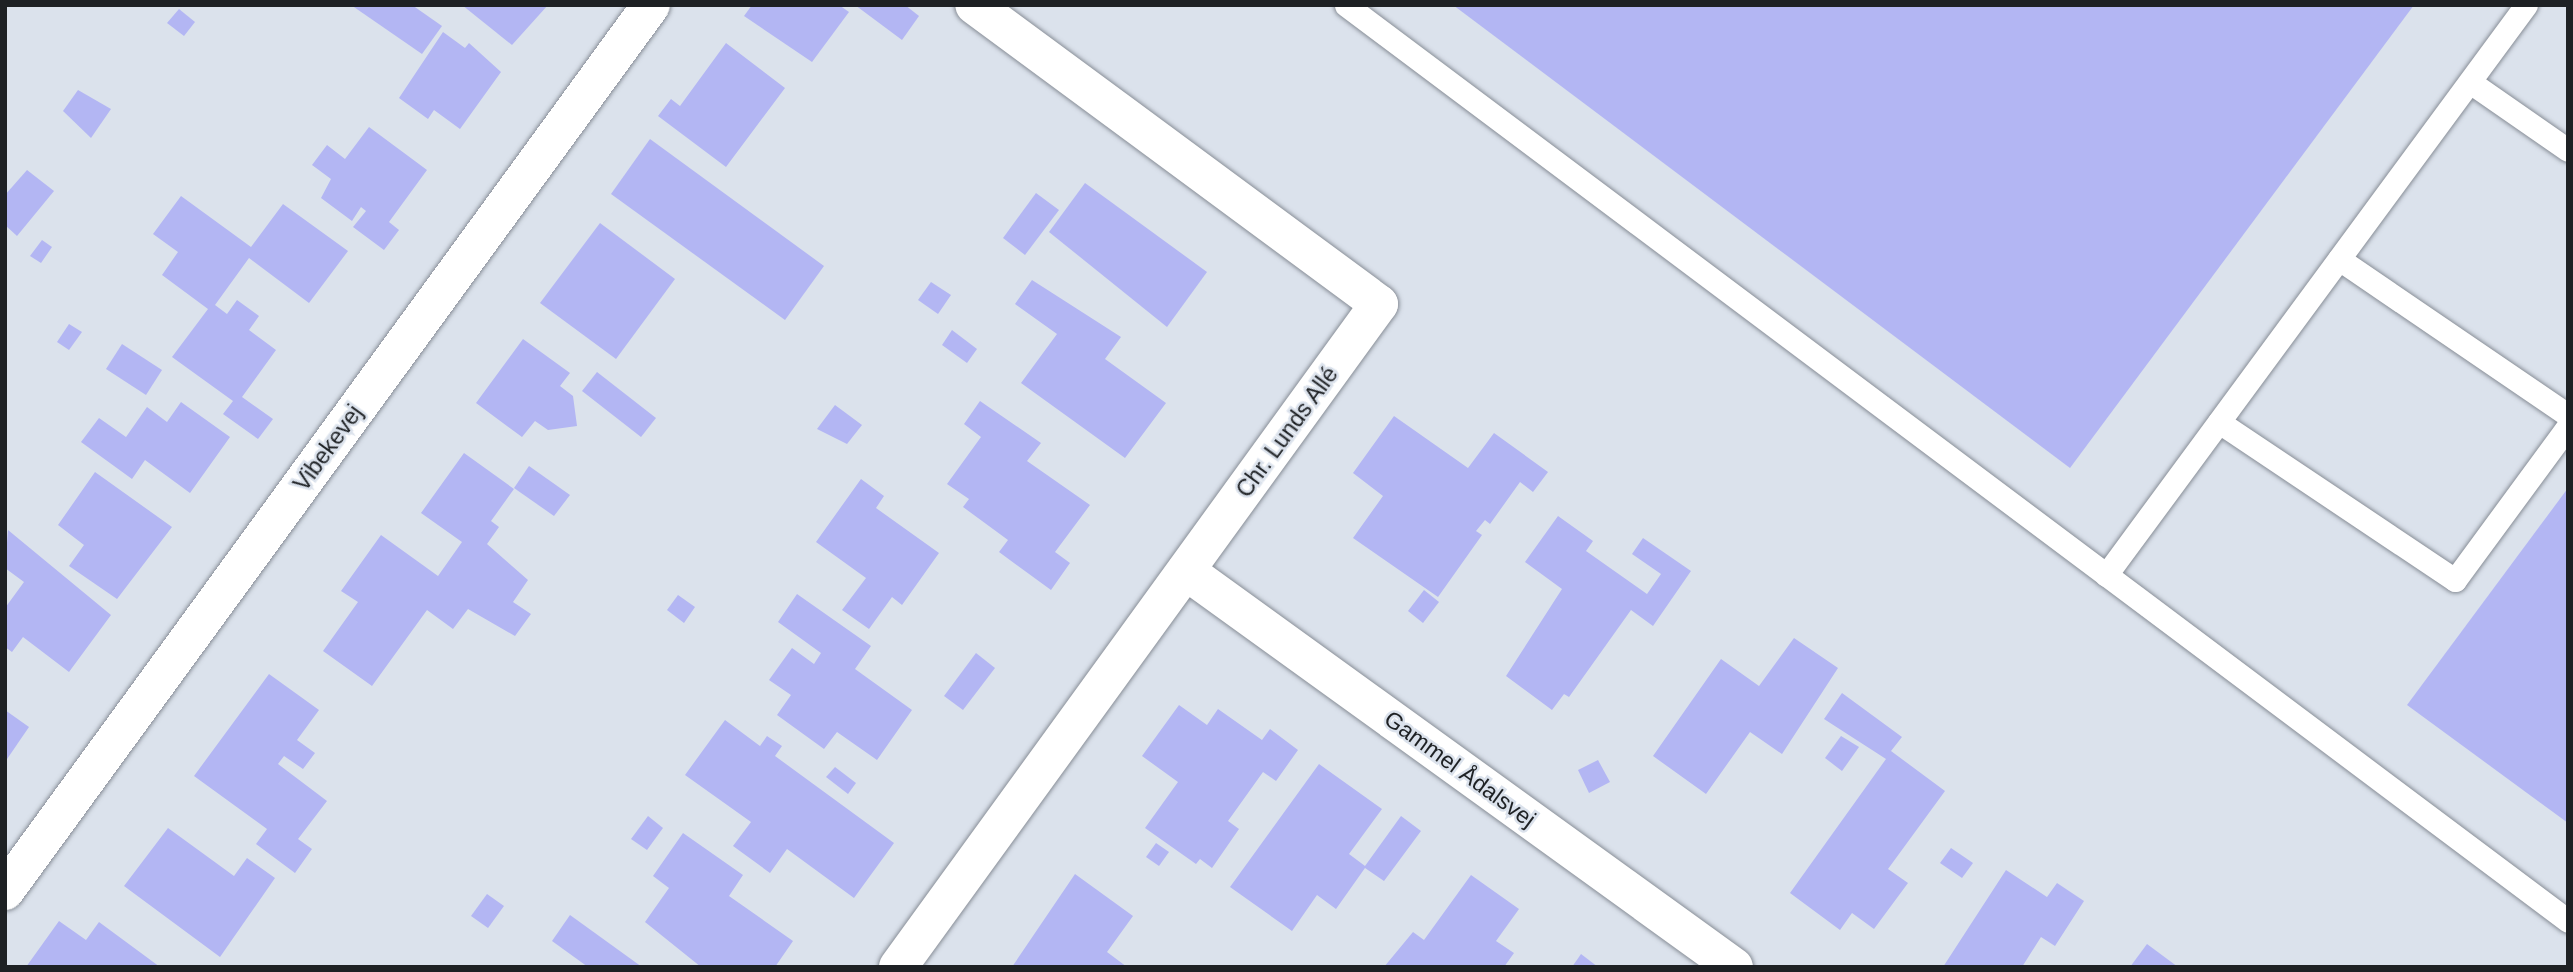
<!DOCTYPE html>
<html>
<head>
<meta charset="utf-8">
<style>
	body { margin:0 }
	#map { position:relative; width:2573px; height:972px; overflow:hidden; background:#dbe2ec; font-family:Arial,sans-serif }
	div>[style] { position:absolute }
	[style*='--x'] { left:calc(var(--x)*1px); top:calc(var(--y)*1px); width:calc(var(--w)*1px); rotate:calc(var(--a)*1deg) }
	.building>* { inset:0; background:#b3b6f3 }
	.roads { filter:drop-shadow(0 0 2px #888e97) drop-shadow(0 0 2px #888e97) }
	.lane>* { height:23px; margin:-11.5px; padding:0 11.5px; transform-origin:11.5px; border-radius:11.5px; background:#fff }
	.street>* { height:38px; margin:-19px; padding:0 19px; transform-origin:19px; border-radius:19px; background:#fff }
	span { translate:-50% -50%; white-space:nowrap; text-align:center; line-height:1.15; -webkit-text-stroke:5px #dbe2ec; paint-order:stroke }
	.street-label { font-size:23px; color:#1e2124 }
	.frame { position:absolute; inset:0; border:7px solid #1e2124; pointer-events:none }
</style>
</head>
<body>
<div id="map">
	<div class="building">
		<div style="clip-path:polygon(351px 5px,412px 5px,442px 26px,422px 54px)"></div>
		<div style="clip-path:polygon(462px 5px,548px 5px,512px 45px)"></div>
		<div style="clip-path:polygon(752px 5px,839px 5px,849px 12px,812px 62px,744px 16px)"></div>
		<div style="clip-path:polygon(855px 5px,905px 5px,919px 16px,902px 40px)"></div>
		<div style="clip-path:polygon(1453px 5px,2414px 5px,2070px 468px)"></div>
		<div style="clip-path:polygon(179px 9px,195px 22px,184px 36px,167px 23px)"></div>
		<div style="clip-path:polygon(443px 32px,465px 48px,469px 43px,501px 72px,460px 129px,434px 110px,428px 119px,399px 98px)"></div>
		<div style="clip-path:polygon(726px 43px,785px 88px,726px 167px,658px 116px,671px 99px,680px 106px)"></div>
		<div style="clip-path:polygon(78px 90px,111px 109px,91px 138px,63px 111px)"></div>
		<div style="clip-path:polygon(369px 127px,427px 170px,389px 222px,399px 230px,384px 250px,353px 227px,366px 211px,361px 207px,352px 221px,321px 198px,331px 179px,312px 165px,327px 145px,345px 159px)"></div>
		<div style="clip-path:polygon(650px 139px,824px 266px,785px 320px,611px 194px)"></div>
		<div style="clip-path:polygon(27px 170px,54px 191px,17px 236px,5px 225px,5px 195px)"></div>
		<div style="clip-path:polygon(1085px 183px,1207px 272px,1167px 327px,1049px 232px)"></div>
		<div style="clip-path:polygon(1036px 193px,1059px 210px,1025px 255px,1003px 238px)"></div>
		<div style="clip-path:polygon(181px 196px,251px 247px,283px 204px,348px 251px,309px 303px,249px 258px,215px 305px,227px 314px,237px 300px,259px 316px,249px 330px,276px 350px,242px 397px,273px 419px,258px 439px,223px 414px,233px 401px,172px 357px,208px 309px,162px 275px,178px 252px,153px 234px)"></div>
		<div style="clip-path:polygon(600px 223px,675px 279px,616px 359px,540px 303px)"></div>
		<div style="clip-path:polygon(42px 240px,52px 247px,41px 263px,30px 256px)"></div>
		<div style="clip-path:polygon(1032px 280px,1121px 337px,1105px 359px,1166px 403px,1125px 458px,1021px 383px,1057px 334px,1015px 304px)"></div>
		<div style="clip-path:polygon(931px 282px,951px 295px,938px 314px,918px 300px)"></div>
		<div style="clip-path:polygon(69px 324px,82px 332px,69px 350px,57px 342px)"></div>
		<div style="clip-path:polygon(952px 330px,977px 349px,967px 363px,942px 345px)"></div>
		<div style="clip-path:polygon(523px 339px,570px 373px,560px 386px,573px 396px,577px 426px,548px 430px,535px 421px,522px 437px,476px 403px)"></div>
		<div style="clip-path:polygon(122px 344px,162px 370px,146px 395px,106px 369px)"></div>
		<div style="clip-path:polygon(597px 372px,656px 418px,641px 437px,582px 391px)"></div>
		<div style="clip-path:polygon(980px 401px,1041px 443px,1027px 461px,1090px 505px,1055px 552px,1070px 563px,1051px 590px,999px 552px,1008px 540px,963px 507px,969px 499px,947px 484px,981px 437px,964px 424px)"></div>
		<div style="clip-path:polygon(181px 402px,230px 437px,190px 493px,145px 460px,132px 479px,81px 442px,99px 418px,126px 437px,147px 407px,167px 422px)"></div>
		<div style="clip-path:polygon(835px 405px,862px 425px,847px 444px,817px 429px)"></div>
		<div style="clip-path:polygon(1394px 416px,1468px 468px,1494px 433px,1548px 472px,1533px 492px,1520px 482px,1490px 524px,1485px 520px,1476px 531px,1482px 535px,1438px 597px,1353px 538px,1383px 496px,1353px 473px)"></div>
		<div style="clip-path:polygon(464px 453px,514px 489px,491px 521px,499px 527px,487px 544px,528px 580px,513px 602px,531px 614px,515px 636px,468px 609px,453px 629px,427px 610px,372px 686px,323px 651px,358px 602px,341px 591px,381px 535px,438px 576px,462px 542px,421px 513px)"></div>
		<div style="clip-path:polygon(529px 466px,570px 495px,554px 516px,514px 488px)"></div>
		<div style="clip-path:polygon(95px 472px,172px 527px,117px 599px,69px 566px,84px 545px,58px 525px)"></div>
		<div style="clip-path:polygon(861px 479px,884px 496px,876px 508px,939px 553px,902px 605px,892px 597px,869px 629px,842px 610px,866px 578px,816px 542px)"></div>
		<div style="clip-path:polygon(2568px 488px,2568px 823px,2407px 705px)"></div>
		<div style="clip-path:polygon(1558px 516px,1593px 541px,1586px 551px,1647px 594px,1661px 574px,1632px 554px,1643px 538px,1691px 571px,1653px 626px,1631px 610px,1569px 697px,1564px 694px,1552px 710px,1506px 676px,1562px 589px,1525px 562px)"></div>
		<div style="clip-path:polygon(8px 530px,111px 615px,69px 672px,23px 637px,12px 652px,5px 647px,5px 608px,24px 582px,5px 568px)"></div>
		<div style="clip-path:polygon(1424px 590px,1439px 602px,1423px 623px,1408px 611px)"></div>
		<div style="clip-path:polygon(797px 594px,871px 646px,855px 669px,912px 710px,877px 760px,837px 732px,824px 749px,777px 715px,791px 695px,769px 680px,792px 648px,814px 664px,821px 653px,778px 622px)"></div>
		<div style="clip-path:polygon(678px 595px,695px 607px,684px 623px,667px 610px)"></div>
		<div style="clip-path:polygon(1794px 638px,1838px 668px,1782px 754px,1750px 732px,1706px 794px,1653px 756px,1721px 659px,1759px 686px)"></div>
		<div style="clip-path:polygon(976px 653px,995px 668px,963px 710px,944px 696px)"></div>
		<div style="clip-path:polygon(269px 674px,319px 710px,297px 740px,315px 753px,303px 769px,284px 756px,278px 764px,327px 801px,298px 839px,312px 849px,295px 873px,256px 844px,267px 829px,194px 776px)"></div>
		<div style="clip-path:polygon(1842px 693px,1902px 737px,1891px 751px,1945px 791px,1888px 869px,1908px 883px,1874px 929px,1852px 913px,1840px 930px,1790px 893px,1886px 759px,1824px 719px)"></div>
		<div style="clip-path:polygon(1179px 705px,1207px 725px,1218px 709px,1262px 740px,1270px 729px,1298px 750px,1276px 781px,1263px 772px,1228px 821px,1239px 829px,1212px 868px,1200px 859px,1196px 864px,1145px 828px,1178px 782px,1142px 756px)"></div>
		<div style="clip-path:polygon(5px 710px,29px 727px,5px 762px)"></div>
		<div style="clip-path:polygon(725px 720px,760px 746px,767px 736px,782px 746px,775px 756px,894px 843px,854px 898px,787px 849px,770px 873px,733px 846px,751px 822px,685px 775px)"></div>
		<div style="clip-path:polygon(1841px 736px,1859px 747px,1842px 771px,1825px 758px)"></div>
		<div style="clip-path:polygon(1598px 760px,1610px 782px,1589px 793px,1578px 770px)"></div>
		<div style="clip-path:polygon(1319px 764px,1382px 809px,1349px 854px,1365px 866px,1401px 816px,1421px 831px,1384px 881px,1365px 868px,1336px 909px,1317px 895px,1292px 931px,1230px 887px)"></div>
		<div style="clip-path:polygon(835px 767px,856px 783px,848px 794px,826px 777px)"></div>
		<div style="clip-path:polygon(648px 816px,663px 828px,647px 850px,631px 839px)"></div>
		<div style="clip-path:polygon(168px 828px,234px 876px,247px 858px,275px 878px,220px 957px,124px 886px)"></div>
		<div style="clip-path:polygon(683px 833px,743px 875px,729px 896px,793px 941px,775px 967px,701px 967px,645px 922px,669px 888px,653px 876px)"></div>
		<div style="clip-path:polygon(1156px 843px,1169px 852px,1159px 866px,1146px 857px)"></div>
		<div style="clip-path:polygon(1951px 848px,1973px 863px,1962px 878px,1940px 863px)"></div>
		<div style="clip-path:polygon(2006px 870px,2047px 897px,2057px 883px,2084px 901px,2055px 946px,2041px 937px,2022px 967px,1943px 967px)"></div>
		<div style="clip-path:polygon(1075px 874px,1133px 916px,1107px 952px,1127px 967px,1012px 967px)"></div>
		<div style="clip-path:polygon(1471px 875px,1519px 909px,1496px 941px,1514px 953px,1504px 967px,1384px 967px,1413px 932px,1424px 940px)"></div>
		<div style="clip-path:polygon(487px 894px,504px 906px,488px 928px,471px 916px)"></div>
		<div style="clip-path:polygon(570px 915px,642px 967px,588px 967px,552px 941px)"></div>
		<div style="clip-path:polygon(59px 921px,86px 940px,99px 922px,160px 967px,26px 967px)"></div>
		<div style="clip-path:polygon(2147px 944px,2178px 967px,2130px 967px)"></div>
		<div style="clip-path:polygon(1581px 954px,1598px 967px,1572px 967px)"></div>
	</div>
	<div class="roads">
		<div class="lane">
			<div style="--x:1346;--y:5;--w:1527;--a:36.85"></div>
			<div style="--x:2470;--y:82;--w:119;--a:34.8"></div>
			<div style="--x:2339;--y:259;--w:277;--a:34.3"></div>
			<div style="--x:2219;--y:422;--w:284;--a:33.8"></div>
			<div style="--x:2455;--y:580;--w:191;--a:-53.7"></div>
			<div style="--x:2106;--y:575;--w:708;--a:-53.62"></div>
		</div>
		<div class="street">
			<div style="--x:1186;--y:571;--w:676;--a:35.85"></div>
			<div style="--x:5;--y:891;--w:1096;--a:-53.9"></div>
			<div style="--x:898;--y:967;--w:819;--a:-54.04"></div>
			<div style="--x:1379;--y:304;--w:503;--a:-143.56"></div>
		</div>
	</div>
	<div class="street-label">
		<span style="left:1287px;top:432px;rotate:-54deg">Chr. Lunds Allé</span>
		<span style="left:328px;top:448px;rotate:-54deg">Vibekevej</span>
		<span style="left:1460px;top:769px;rotate:36deg">Gammel Ådalsvej</span>
	</div>
	<div class="frame"></div>
</div>
</body>
</html>
